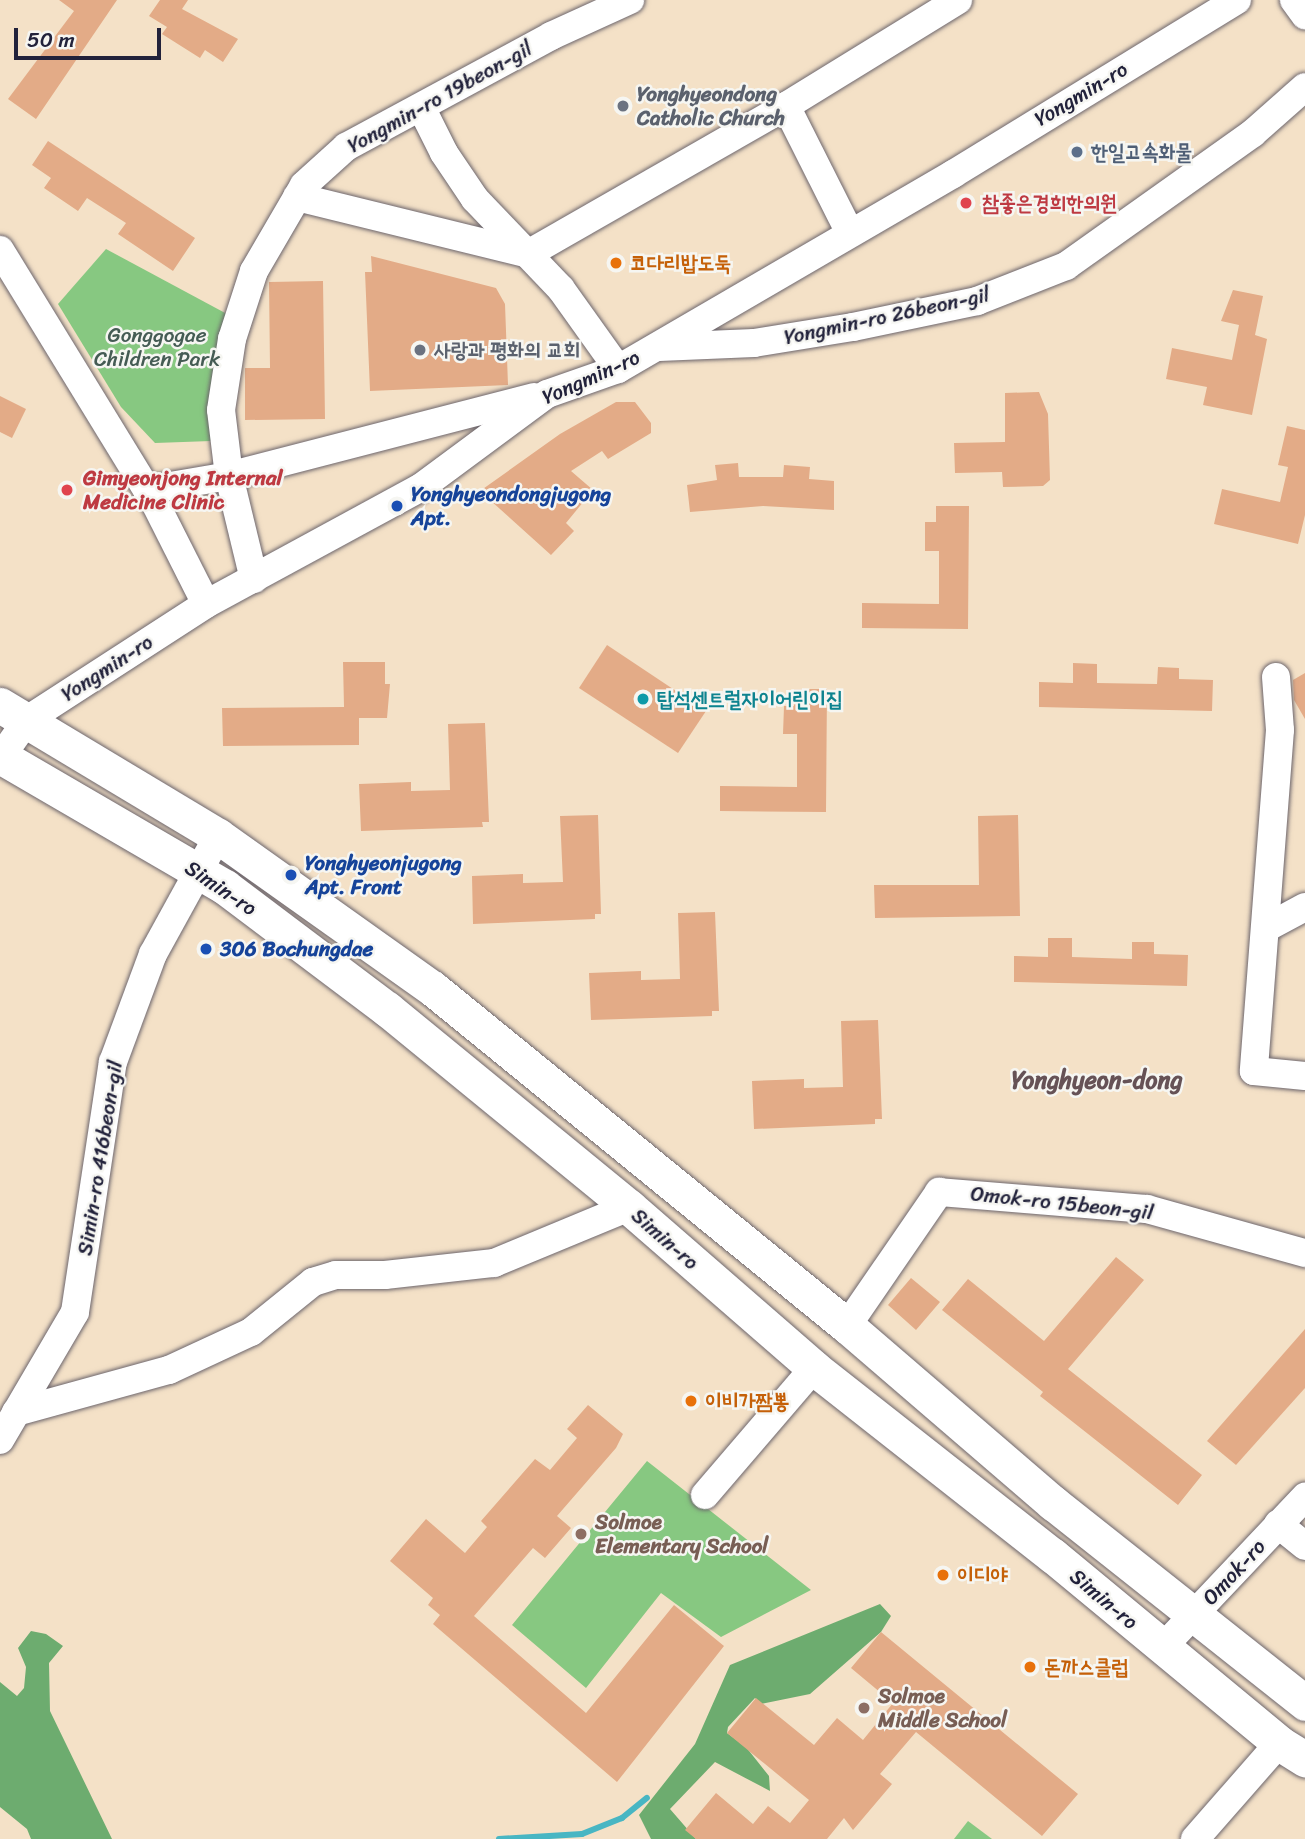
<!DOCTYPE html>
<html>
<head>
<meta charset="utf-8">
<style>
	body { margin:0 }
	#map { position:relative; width:1305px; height:1839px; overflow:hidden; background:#f4e1c7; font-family:Sriracha,"Poor Story",sans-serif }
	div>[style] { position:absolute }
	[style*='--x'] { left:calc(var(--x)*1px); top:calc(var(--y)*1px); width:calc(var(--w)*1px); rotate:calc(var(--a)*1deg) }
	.green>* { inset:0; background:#87c881 }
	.forest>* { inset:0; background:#6dac6f }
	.stream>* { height:6px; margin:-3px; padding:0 3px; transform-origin:3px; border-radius:3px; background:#48b6c3 }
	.building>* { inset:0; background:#e3ab87 }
	.roads { filter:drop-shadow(0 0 2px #6c656c) drop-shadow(0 0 2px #6c656c) }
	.minor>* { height:28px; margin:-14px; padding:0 14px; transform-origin:14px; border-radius:14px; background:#fff }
	.major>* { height:35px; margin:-17.5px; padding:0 17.5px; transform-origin:17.5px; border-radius:17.5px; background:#fff }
	.dots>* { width:19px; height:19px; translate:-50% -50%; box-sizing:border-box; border:4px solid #f6f6f2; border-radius:50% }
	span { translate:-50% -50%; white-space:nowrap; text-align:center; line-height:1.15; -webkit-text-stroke:5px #f6f6f2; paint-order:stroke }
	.worship-label { font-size:21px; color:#5b616d; font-weight:700 }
	.left { translate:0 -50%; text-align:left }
	.street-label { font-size:21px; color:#22223b }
	.service-label { font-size:21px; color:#4e5e75; font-weight:700 }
	.health-label { font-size:21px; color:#be3a42; font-weight:700 }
	.food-label { font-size:21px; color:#c56008; font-weight:700 }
	.park-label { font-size:21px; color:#455c54 }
	.transit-label { font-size:21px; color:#164399; font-weight:700 }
	.culture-label { font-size:21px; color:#0d838f; font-weight:700 }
	.education-label { font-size:21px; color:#785e54; font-weight:700 }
	.quarter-label { font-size:24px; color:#665256; font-weight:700 }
	.scale { position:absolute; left:14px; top:28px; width:147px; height:32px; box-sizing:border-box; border:4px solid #22223b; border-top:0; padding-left:9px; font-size:21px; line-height:24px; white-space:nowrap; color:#22223b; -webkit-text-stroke:5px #f6f6f2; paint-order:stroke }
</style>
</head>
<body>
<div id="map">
	<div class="green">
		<div style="clip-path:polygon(106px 249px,227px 314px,211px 441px,155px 443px,121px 407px,58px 304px)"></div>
		<div style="clip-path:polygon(647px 1461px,811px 1590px,721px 1637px,661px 1593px,586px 1688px,512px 1625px)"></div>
		<div style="clip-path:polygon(968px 1821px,992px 1839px,954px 1839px)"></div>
	</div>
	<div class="forest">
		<div style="clip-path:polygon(880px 1604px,891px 1616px,881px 1632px,810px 1694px,761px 1704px,755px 1698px,728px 1727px,727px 1733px,746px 1747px,769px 1776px,770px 1791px,715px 1762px,670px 1809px,696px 1839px,651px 1839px,639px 1815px,695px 1744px,730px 1665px)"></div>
		<div style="clip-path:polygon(31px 1631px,46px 1634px,63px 1646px,49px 1663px,50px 1711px,112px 1839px,31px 1839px,27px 1829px,0 1807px,0 1682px,17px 1696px,24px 1688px,26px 1667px,18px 1648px)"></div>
	</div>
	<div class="stream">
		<div style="--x:499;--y:1839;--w:83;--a:-3.4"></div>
		<div style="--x:582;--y:1834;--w:43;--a:-21.8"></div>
		<div style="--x:622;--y:1818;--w:32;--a:-39"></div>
	</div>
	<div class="building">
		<div style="clip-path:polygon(59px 0,117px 0,36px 119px,8px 99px,74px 11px)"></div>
		<div style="clip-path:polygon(160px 0,188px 0,182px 9px,238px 39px,223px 62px,205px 50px,200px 58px,162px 34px,167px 27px,149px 16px)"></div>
		<div style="clip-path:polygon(48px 141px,195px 238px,173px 271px,118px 234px,126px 223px,87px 198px,78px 211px,44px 188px,51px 178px,32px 165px)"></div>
		<div style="clip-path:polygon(371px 256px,496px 288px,505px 304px,508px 385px,370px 391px,365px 272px,372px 272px)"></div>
		<div style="clip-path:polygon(323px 281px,325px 419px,245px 420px,245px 368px,270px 368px,269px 282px)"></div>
		<div style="clip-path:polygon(1233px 290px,1263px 296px,1255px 335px,1267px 339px,1252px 415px,1203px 405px,1207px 387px,1166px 379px,1172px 348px,1232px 360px,1239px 325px,1221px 321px)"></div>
		<div style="clip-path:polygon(1039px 392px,1048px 414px,1050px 480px,1043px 486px,1003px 487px,1002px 472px,955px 473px,954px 443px,1005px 442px,1005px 393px)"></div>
		<div style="clip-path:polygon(0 396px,26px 409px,12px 438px,0 432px)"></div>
		<div style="clip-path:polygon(616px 402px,635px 402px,651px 423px,651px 433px,608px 459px,602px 451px,571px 471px,593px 490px,566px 523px,574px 531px,551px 555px,480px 491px,560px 434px)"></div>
		<div style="clip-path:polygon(1287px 426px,1305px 430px,1305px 515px,1298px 544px,1214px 524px,1222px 489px,1280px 502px,1288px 467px,1278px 465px)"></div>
		<div style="clip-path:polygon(738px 463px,739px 477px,783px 477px,784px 465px,810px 467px,809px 479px,834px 481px,834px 510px,763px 506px,690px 512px,687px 485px,717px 480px,715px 465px)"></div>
		<div style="clip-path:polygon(936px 506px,969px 506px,968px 629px,862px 628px,862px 603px,939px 604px,939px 551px,925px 551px,925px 522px,936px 522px)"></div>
		<div style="clip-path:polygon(607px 645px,706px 711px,678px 753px,579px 688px)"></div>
		<div style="clip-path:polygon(343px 662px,385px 662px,385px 684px,390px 684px,387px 718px,359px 718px,359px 745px,223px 746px,222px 708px,344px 707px)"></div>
		<div style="clip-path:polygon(1073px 663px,1097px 664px,1097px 683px,1157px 684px,1158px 667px,1179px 668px,1179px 679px,1213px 680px,1212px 711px,1039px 707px,1039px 682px,1073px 683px)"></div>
		<div style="clip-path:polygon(1305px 673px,1305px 719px,1294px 700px,1293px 680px)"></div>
		<div style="clip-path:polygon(794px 689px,827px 689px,826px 812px,720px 811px,720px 786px,797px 787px,797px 734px,783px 734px,784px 706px,794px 706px)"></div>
		<div style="clip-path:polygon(485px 723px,489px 822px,482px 822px,483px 827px,361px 831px,359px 784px,411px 782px,411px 791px,450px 790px,448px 724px)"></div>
		<div style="clip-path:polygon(598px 815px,601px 914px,595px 914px,595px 919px,473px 924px,472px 876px,523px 874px,523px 883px,563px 882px,560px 816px)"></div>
		<div style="clip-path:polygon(1018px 815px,1020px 916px,875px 918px,874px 885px,979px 885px,978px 816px)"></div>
		<div style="clip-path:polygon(715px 912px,719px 1011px,712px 1011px,712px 1016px,591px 1020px,589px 973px,641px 971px,641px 980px,680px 979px,678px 913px)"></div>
		<div style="clip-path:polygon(1048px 938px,1072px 938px,1072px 957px,1132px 959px,1132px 942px,1154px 942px,1154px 954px,1188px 955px,1187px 986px,1014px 982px,1014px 956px,1048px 957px)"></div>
		<div style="clip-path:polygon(878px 1020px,882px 1119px,875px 1119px,875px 1124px,754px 1129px,752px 1081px,804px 1079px,804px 1088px,843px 1087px,841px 1021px)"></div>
		<div style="clip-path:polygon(1116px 1257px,1144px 1280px,1068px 1369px,1202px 1475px,1178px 1505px,1040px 1396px,1043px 1392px,942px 1310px,968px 1279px,1044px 1341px)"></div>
		<div style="clip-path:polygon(911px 1278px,940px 1302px,916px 1330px,888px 1305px)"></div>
		<div style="clip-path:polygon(1305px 1329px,1305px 1388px,1236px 1465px,1207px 1441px)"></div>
		<div style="clip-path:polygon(588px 1405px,623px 1434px,616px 1448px,557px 1516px,571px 1528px,545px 1558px,533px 1548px,474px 1616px,586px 1713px,674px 1605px,724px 1646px,617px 1782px,433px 1624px,440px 1615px,428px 1605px,433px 1598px,390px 1561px,426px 1519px,465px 1553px,487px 1527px,481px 1521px,535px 1459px,550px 1470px,577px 1438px,567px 1429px)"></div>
		<div style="clip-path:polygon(881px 1632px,1078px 1794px,1042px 1836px,916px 1732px,880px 1774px,892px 1784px,853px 1830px,844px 1818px,827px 1839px,696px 1839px,685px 1830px,716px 1793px,753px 1824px,768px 1806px,790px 1823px,809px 1800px,727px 1733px,756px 1698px,814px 1745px,837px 1718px,863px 1740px,893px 1703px,851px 1668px)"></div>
	</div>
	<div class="roads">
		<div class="minor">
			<div style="--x:1294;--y:0;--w:19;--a:54"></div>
			<div style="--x:786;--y:106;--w:140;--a:63.3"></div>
			<div style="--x:422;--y:109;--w:49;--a:63.4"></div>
			<div style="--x:444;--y:153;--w:55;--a:56"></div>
			<div style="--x:475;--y:199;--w:124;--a:46.3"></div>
			<div style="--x:561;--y:289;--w:98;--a:54.5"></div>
			<div style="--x:297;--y:197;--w:235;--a:13.8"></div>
			<div style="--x:0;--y:250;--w:294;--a:58.5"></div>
			<div style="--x:154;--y:501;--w:115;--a:63.2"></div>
			<div style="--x:528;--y:254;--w:297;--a:-29.8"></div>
			<div style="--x:786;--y:106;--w:202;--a:-31.6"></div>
			<div style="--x:659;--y:347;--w:95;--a:-2.4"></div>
			<div style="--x:754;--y:343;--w:100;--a:-9.2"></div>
			<div style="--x:853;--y:327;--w:127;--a:-11.8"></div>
			<div style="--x:977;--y:301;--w:96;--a:-21.5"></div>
			<div style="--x:1066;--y:266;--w:229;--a:-35.4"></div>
			<div style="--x:1253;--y:133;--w:69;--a:-41.5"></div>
			<div style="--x:534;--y:397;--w:315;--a:165.5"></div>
			<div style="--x:229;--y:476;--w:66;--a:-96.9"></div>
			<div style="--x:221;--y:410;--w:72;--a:-81.2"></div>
			<div style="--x:232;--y:339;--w:71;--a:-72.1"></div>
			<div style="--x:254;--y:271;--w:99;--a:-59.8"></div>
			<div style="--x:304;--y:185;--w:57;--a:-42.1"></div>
			<div style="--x:346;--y:147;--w:233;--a:-28.4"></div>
			<div style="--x:551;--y:36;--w:87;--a:-24.5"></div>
			<div style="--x:147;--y:490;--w:83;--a:-9.7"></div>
			<div style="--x:229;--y:476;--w:106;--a:76.4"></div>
			<div style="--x:1276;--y:677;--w:53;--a:85.7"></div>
			<div style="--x:1280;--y:730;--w:342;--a:94.4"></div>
			<div style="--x:1254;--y:1071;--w:51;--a:5.6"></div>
			<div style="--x:1;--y:757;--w:45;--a:-54.9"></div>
			<div style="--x:27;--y:720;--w:213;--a:-32.9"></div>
			<div style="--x:206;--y:604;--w:243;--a:-28.5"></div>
			<div style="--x:420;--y:488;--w:158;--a:-36.5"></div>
			<div style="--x:547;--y:394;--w:75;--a:-19.4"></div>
			<div style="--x:618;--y:369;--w:388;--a:-30.2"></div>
			<div style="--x:953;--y:174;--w:333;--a:-31.5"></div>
			<div style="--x:1266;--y:928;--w:44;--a:-28.3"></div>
			<div style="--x:847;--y:1326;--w:163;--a:-55.5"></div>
			<div style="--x:939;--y:1192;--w:209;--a:4.7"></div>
			<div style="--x:1147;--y:1209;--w:164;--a:15.6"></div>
			<div style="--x:16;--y:1412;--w:159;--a:-15.4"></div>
			<div style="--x:169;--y:1370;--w:90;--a:-24.9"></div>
			<div style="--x:251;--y:1332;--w:80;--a:-38.9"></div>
			<div style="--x:313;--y:1282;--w:24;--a:-17"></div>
			<div style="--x:336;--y:1275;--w:49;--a:0"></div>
			<div style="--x:385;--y:1275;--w:110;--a:-6.3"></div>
			<div style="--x:494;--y:1263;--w:146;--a:-22.5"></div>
			<div style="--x:0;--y:1440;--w:148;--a:-59.6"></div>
			<div style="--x:75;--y:1312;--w:253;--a:-81.4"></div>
			<div style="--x:113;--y:1062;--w:115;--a:-69.7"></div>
			<div style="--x:153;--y:954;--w:135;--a:-61.2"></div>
			<div style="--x:705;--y:1495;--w:167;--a:-49.4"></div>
			<div style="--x:1278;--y:1524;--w:35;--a:39"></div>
			<div style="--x:1163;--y:1647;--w:207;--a:-46.6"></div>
			<div style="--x:1195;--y:1839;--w:128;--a:-48.8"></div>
		</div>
		<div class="major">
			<div style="--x:0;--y:705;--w:254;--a:31"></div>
			<div style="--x:218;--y:836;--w:262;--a:35.4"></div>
			<div style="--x:432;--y:988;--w:535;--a:39.16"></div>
			<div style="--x:847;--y:1326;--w:272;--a:40.7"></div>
			<div style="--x:1053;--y:1503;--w:322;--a:38.4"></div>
			<div style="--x:0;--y:756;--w:260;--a:30.2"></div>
			<div style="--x:225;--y:887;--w:203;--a:37"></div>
			<div style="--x:387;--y:1009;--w:313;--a:39.3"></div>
			<div style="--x:629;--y:1207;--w:245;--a:41"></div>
			<div style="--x:814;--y:1368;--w:303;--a:38.2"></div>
			<div style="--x:1052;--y:1555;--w:295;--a:39.6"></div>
			<div style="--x:1279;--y:1743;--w:31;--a:32"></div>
		</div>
	</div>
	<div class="dots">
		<div style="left:623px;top:106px;background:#6b7280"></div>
		<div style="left:1077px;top:152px;background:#5c6f8a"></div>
		<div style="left:966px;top:203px;background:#e0444e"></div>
		<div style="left:616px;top:263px;background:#e8710a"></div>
		<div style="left:420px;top:350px;background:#6b7280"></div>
		<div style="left:67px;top:490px;background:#e0444e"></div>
		<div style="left:397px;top:506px;background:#1a4fb4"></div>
		<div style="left:643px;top:699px;background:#0f9aa8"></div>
		<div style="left:291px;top:875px;background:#1a4fb4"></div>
		<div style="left:206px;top:949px;background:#1a4fb4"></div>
		<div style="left:691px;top:1401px;background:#e8710a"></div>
		<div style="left:581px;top:1534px;background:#8d6e63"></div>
		<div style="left:943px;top:1575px;background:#e8710a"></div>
		<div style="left:1030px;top:1667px;background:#e8710a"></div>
		<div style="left:864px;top:1708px;background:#8d6e63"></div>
	</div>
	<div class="worship-label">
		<span class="left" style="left:637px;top:106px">Yonghyeondong<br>Catholic Church</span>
		<span class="left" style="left:434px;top:350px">사랑과 평화의 교회</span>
	</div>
	<div class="street-label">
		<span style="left:1081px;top:94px;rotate:-31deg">Yongmin-ro</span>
		<span style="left:440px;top:97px;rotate:-29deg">Yongmin-ro 19beon-gil</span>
		<span style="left:887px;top:316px;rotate:-12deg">Yongmin-ro 26beon-gil</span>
		<span style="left:591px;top:377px;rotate:-24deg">Yongmin-ro</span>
		<span style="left:107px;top:668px;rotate:-33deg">Yongmin-ro</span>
		<span style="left:221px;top:888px;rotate:34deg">Simin-ro</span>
		<span style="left:100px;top:1158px;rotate:-81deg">Simin-ro 416beon-gil</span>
		<span style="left:1062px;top:1203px;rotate:6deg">Omok-ro 15beon-gil</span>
		<span style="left:665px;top:1239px;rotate:41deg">Simin-ro</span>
		<span style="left:1234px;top:1572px;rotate:-47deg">Omok-ro</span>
		<span style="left:1104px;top:1599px;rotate:40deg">Simin-ro</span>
	</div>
	<div class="service-label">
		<span class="left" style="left:1091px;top:152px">한일고속화물</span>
	</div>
	<div class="health-label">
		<span class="left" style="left:982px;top:203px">참좋은경희한의원</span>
		<span class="left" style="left:83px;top:490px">Gimyeonjong Internal<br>Medicine Clinic</span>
	</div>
	<div class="food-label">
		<span class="left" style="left:630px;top:263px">코다리밥도둑</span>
		<span class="left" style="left:705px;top:1401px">이비가짬뽕</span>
		<span class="left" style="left:957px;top:1575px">이디야</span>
		<span class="left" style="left:1044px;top:1667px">돈까스클럽</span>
	</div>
	<div class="park-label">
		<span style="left:157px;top:347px">Gonggogae<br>Children Park</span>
	</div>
	<div class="transit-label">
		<span class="left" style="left:411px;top:506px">Yonghyeondongjugong<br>Apt.</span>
		<span class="left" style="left:305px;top:875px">Yonghyeonjugong<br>Apt. Front</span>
		<span class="left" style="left:220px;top:949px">306 Bochungdae</span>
	</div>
	<div class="culture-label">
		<span class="left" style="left:657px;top:699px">탑석센트럴자이어린이집</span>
	</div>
	<div class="education-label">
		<span class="left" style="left:595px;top:1534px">Solmoe<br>Elementary School</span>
		<span class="left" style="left:878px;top:1708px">Solmoe<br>Middle School</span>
	</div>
	<div class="quarter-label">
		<span style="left:1097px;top:1081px">Yonghyeon-dong</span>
	</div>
	<div class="scale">50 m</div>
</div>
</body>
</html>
